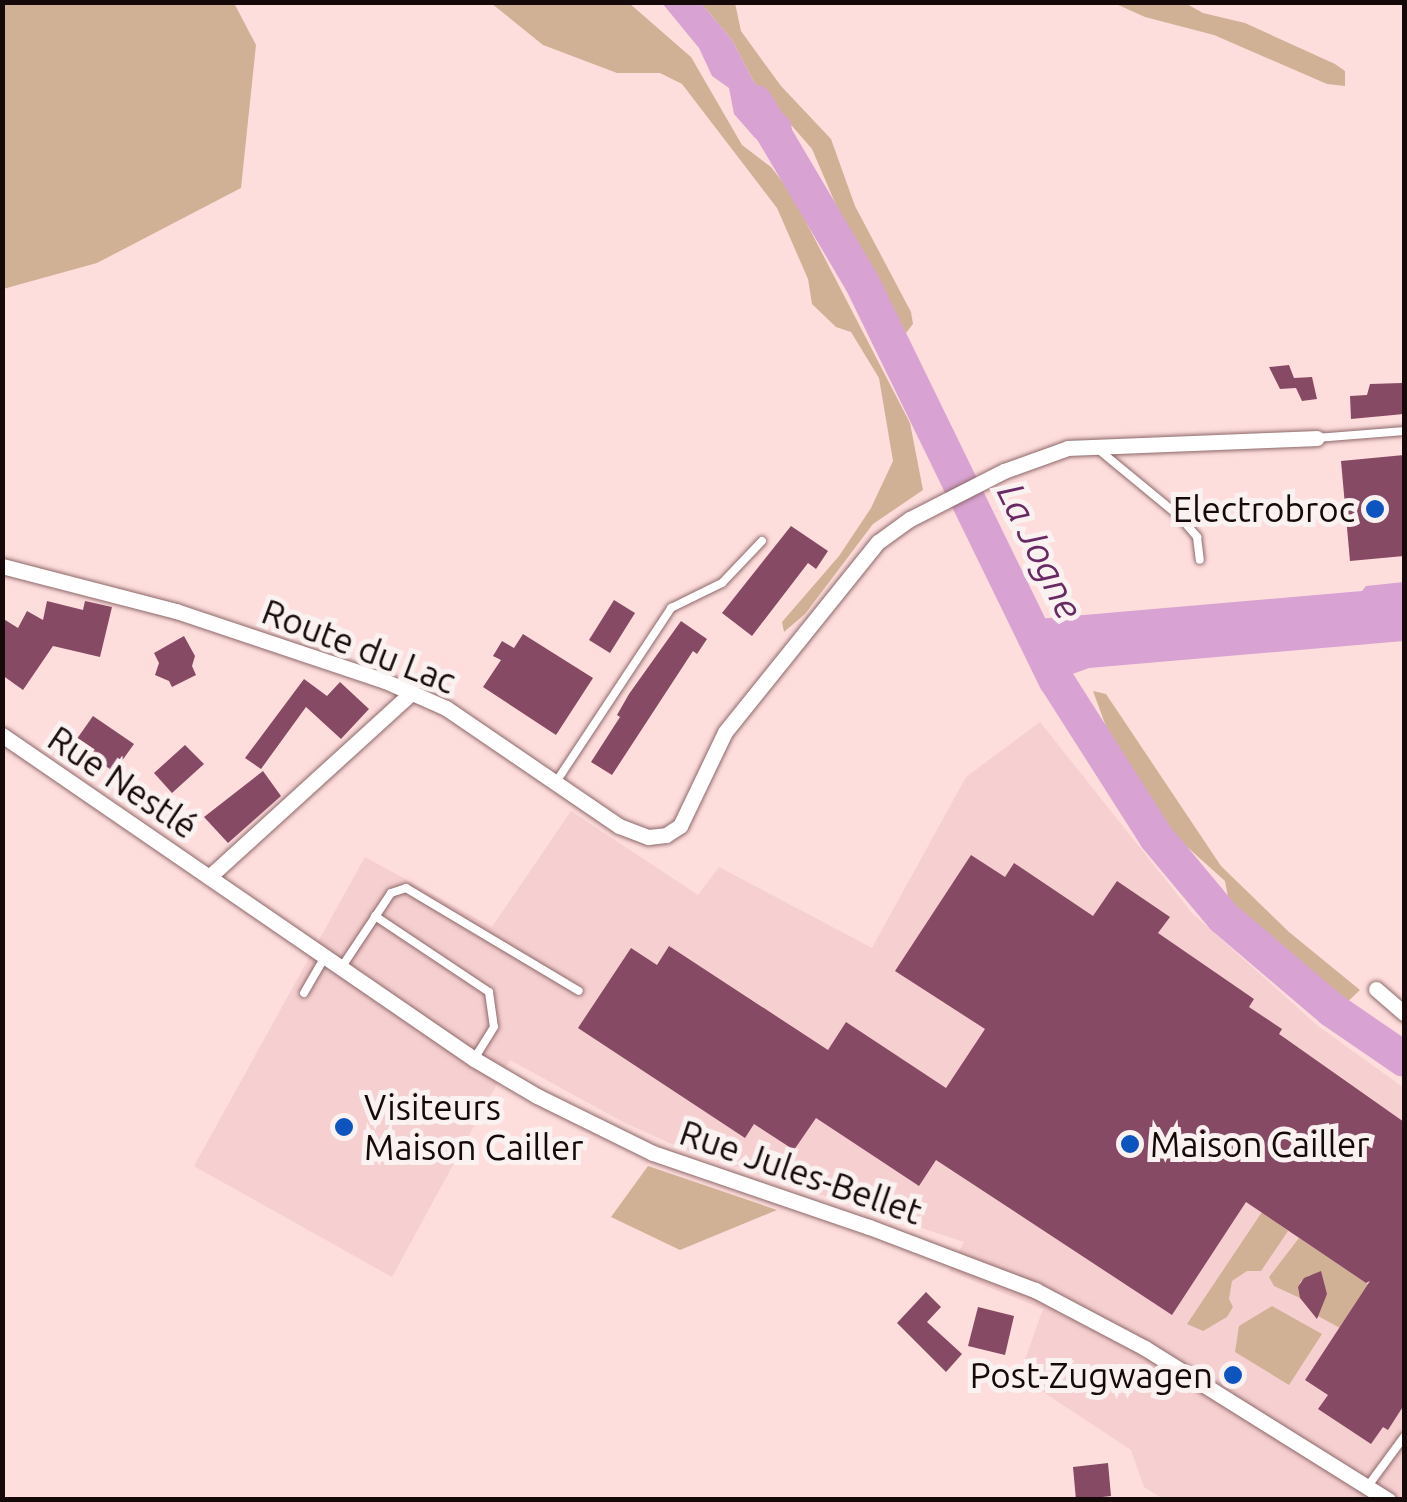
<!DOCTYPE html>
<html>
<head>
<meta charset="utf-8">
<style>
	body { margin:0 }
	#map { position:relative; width:1407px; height:1502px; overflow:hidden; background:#fedddd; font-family:Ubuntu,sans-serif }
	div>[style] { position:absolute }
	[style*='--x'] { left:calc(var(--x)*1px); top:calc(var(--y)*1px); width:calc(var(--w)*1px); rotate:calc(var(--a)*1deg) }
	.built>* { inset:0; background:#f6cfd0 }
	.green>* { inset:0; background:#d1b195 }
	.water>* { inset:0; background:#d8a3d2 }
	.river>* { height:35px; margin:-17.5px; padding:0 17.5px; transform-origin:17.5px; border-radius:17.5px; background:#d8a3d2 }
	.building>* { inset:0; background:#874a65 }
	.roads { filter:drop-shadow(0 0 2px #8c6869) drop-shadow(0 0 2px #8c6869) }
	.service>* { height:8px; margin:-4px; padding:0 4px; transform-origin:4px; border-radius:4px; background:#fff }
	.minor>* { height:15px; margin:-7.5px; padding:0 7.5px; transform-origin:7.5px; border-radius:7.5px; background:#fff }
	.dots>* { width:28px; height:28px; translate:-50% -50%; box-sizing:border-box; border:5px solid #faf1f1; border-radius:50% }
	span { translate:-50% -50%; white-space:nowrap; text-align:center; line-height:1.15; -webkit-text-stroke:10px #faf1f1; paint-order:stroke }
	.poi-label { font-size:35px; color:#16090a }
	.right { translate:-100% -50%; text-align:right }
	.left { translate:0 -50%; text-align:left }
	.street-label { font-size:35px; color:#16090a }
	.water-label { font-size:38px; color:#682964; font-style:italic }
	.frame { position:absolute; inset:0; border:5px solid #16090a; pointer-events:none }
</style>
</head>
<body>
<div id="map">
	<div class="built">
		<div style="clip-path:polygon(1040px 722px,1192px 913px,1318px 1026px,1404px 1088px,1404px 1499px,1163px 1499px,1144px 1487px,1131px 1450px,1019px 1376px,1043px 1309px,949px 1271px,964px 1242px,683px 1149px,623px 1122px,510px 1060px,392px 1277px,194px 1166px,365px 857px,492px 927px,571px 811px,698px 895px,719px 867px,872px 948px,966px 777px)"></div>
	</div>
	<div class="green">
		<div style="clip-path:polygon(2px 3px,234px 3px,256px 45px,241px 188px,97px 263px,3px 289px)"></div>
		<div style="clip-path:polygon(491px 3px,629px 3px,691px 57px,742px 145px,771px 167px,791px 193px,910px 423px,923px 490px,873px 524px,805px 614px,784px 632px,782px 622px,839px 556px,871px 508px,893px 461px,879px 378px,851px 332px,836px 327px,812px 304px,808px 279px,777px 208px,682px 84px,660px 73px,617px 73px,543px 45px)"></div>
		<div style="clip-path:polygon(701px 3px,735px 3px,741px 31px,781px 86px,831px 139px,855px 206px,911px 312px,913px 324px,906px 333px,845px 226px,812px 149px,754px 82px,732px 40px)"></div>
		<div style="clip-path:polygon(1114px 3px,1185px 3px,1203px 13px,1245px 23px,1335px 64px,1345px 71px,1345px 86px,1327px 84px,1214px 35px,1145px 17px)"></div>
		<div style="clip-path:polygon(1093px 691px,1106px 694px,1221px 866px,1289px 932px,1360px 990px,1341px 1008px,1315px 994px,1232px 918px,1225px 881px,1176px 837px,1157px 810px,1108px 732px)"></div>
		<div style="clip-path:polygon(648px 1166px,777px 1210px,680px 1250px,611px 1217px)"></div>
		<div style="clip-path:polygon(1262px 1212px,1288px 1231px,1261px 1271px,1247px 1271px,1232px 1281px,1229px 1299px,1233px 1307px,1227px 1317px,1203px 1331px,1187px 1324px)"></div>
		<div style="clip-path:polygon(1299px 1238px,1369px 1285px,1340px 1328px,1316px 1315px,1327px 1294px,1321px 1278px,1310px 1275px,1300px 1282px,1300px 1298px,1274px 1286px,1269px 1277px)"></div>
		<div style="clip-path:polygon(1272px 1306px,1322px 1334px,1289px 1385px,1235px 1352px,1239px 1326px)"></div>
	</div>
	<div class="water">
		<div style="clip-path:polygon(662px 3px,701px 3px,732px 40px,754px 82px,791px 122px,792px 131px,769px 145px,755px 138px,734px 114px,729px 88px,712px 76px,699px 48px)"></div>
		<div style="clip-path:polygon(1404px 582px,1404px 641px,1089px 668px,1056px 680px,1026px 620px,1362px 591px,1366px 586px)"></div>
	</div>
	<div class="river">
		<div style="--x:755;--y:102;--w:208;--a:59.4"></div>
		<div style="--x:861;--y:281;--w:444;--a:64"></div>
		<div style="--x:1056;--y:680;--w:186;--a:57.5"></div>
		<div style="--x:1156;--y:837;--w:104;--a:50.1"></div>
		<div style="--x:1223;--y:917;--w:142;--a:40.4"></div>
		<div style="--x:1331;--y:1009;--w:88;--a:34.4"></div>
	</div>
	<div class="building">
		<div style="clip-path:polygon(1289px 365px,1294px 378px,1312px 377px,1317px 399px,1302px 401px,1296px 388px,1280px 389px,1269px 367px)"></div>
		<div style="clip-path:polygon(1402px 383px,1404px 414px,1351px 419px,1350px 396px,1367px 395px,1370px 384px)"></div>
		<div style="clip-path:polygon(1404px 455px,1404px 556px,1350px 561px,1341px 461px)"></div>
		<div style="clip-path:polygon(791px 526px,828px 551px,816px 569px,808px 563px,752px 636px,722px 613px)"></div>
		<div style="clip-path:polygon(614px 600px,635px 613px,610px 653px,589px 640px)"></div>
		<div style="clip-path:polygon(47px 601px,83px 610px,85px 601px,112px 607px,100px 657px,53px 646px,23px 690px,2px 675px,2px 618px,18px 628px,27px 611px,43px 620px)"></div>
		<div style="clip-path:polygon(681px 621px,707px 639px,697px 654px,693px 651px,612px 775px,591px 762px,620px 717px,617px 715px,629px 694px)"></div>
		<div style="clip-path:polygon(523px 634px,593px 678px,556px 735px,483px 687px,501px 660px,493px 656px,502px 641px,514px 648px)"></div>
		<div style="clip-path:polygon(184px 636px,195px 656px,192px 666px,196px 675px,172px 687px,169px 681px,155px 675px,159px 663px,154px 653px)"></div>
		<div style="clip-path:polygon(304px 679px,327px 696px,340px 682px,369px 709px,341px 739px,306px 707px,261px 769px,245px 758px)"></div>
		<div style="clip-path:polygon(93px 716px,134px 744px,114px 772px,74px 743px)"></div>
		<div style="clip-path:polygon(185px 745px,204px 764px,172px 793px,154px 773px)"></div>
		<div style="clip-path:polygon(263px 771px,281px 796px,228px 843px,204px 817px)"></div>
		<div style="clip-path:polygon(971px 855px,1005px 877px,1014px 863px,1093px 916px,1117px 881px,1170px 917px,1158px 933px,1254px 999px,1249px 1007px,1282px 1029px,1279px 1034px,1404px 1122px,1404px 1405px,1388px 1430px,1383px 1427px,1371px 1444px,1318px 1409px,1328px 1395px,1305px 1380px,1370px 1281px,1366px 1283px,1246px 1202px,1172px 1315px,936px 1160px,919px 1186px,816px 1118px,794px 1150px,754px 1124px,745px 1138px,578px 1028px,631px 948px,657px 965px,669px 946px,828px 1050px,846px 1022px,946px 1088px,985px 1029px,895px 971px)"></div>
		<div style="clip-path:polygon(1321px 1271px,1327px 1294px,1317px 1319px,1300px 1298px,1298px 1287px,1304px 1278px)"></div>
		<div style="clip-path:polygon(926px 1292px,941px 1307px,927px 1322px,962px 1354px,946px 1372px,897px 1323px)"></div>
		<div style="clip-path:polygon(978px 1307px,1014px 1316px,1005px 1355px,968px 1346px)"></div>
		<div style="clip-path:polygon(1108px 1463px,1111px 1496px,1076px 1500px,1073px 1467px)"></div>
	</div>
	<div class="roads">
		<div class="service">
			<div style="--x:1317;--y:438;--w:87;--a:-4.6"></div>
			<div style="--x:1099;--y:450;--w:104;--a:39.5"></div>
			<div style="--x:1179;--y:516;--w:28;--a:49"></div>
			<div style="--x:1197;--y:537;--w:23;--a:83"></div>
			<div style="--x:556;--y:782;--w:209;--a:-56.5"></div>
			<div style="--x:671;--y:608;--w:57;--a:-26.1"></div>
			<div style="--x:722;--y:583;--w:58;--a:-46.4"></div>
			<div style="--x:375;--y:916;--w:137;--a:33.7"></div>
			<div style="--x:489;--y:992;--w:35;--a:82"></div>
			<div style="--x:494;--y:1027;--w:36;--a:122"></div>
			<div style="--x:341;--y:968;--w:90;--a:-56.3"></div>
			<div style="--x:391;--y:893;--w:16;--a:-18"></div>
			<div style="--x:406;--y:888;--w:201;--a:30.8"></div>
			<div style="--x:304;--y:993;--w:39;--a:-60"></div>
			<div style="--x:1368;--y:1486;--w:61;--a:-53.7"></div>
		</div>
		<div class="minor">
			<div style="--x:2;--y:566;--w:180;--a:14.5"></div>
			<div style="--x:176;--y:611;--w:220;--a:18.5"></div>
			<div style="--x:385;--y:681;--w:67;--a:23.9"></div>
			<div style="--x:446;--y:708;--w:209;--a:34.3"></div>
			<div style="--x:619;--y:826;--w:31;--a:21"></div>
			<div style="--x:648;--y:837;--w:18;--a:-6"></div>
			<div style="--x:666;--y:835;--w:17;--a:-33"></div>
			<div style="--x:680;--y:826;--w:104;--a:-64.4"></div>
			<div style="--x:725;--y:732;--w:244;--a:-51.2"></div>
			<div style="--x:878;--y:542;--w:39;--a:-36"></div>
			<div style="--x:910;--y:519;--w:106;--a:-27.1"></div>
			<div style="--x:1004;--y:471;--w:68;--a:-19.8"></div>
			<div style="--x:1068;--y:448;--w:249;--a:-2.3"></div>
			<div style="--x:2;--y:735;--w:573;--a:34.47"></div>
			<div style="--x:474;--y:1059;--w:73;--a:30.4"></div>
			<div style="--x:537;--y:1096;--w:129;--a:26.2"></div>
			<div style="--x:653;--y:1153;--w:228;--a:18.9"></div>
			<div style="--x:869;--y:1227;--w:178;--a:20.8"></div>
			<div style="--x:1035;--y:1290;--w:124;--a:27.8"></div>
			<div style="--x:1145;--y:1348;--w:287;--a:32"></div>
			<div style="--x:209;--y:877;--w:275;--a:-42.3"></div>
			<div style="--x:1376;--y:989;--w:37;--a:41"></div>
		</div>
	</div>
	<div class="dots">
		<div style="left:1375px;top:509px;background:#0d54be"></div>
		<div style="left:344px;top:1127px;background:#0d54be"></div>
		<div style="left:1130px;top:1144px;background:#0d54be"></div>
		<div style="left:1233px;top:1375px;background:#0d54be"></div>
	</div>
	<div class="poi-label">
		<span class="right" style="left:1355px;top:509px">Electrobroc</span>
		<span class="left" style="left:364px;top:1127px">Visiteurs<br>Maison Cailler</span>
		<span class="left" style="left:1150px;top:1144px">Maison Cailler</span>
		<span class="right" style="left:1213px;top:1375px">Post-Zugwagen</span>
	</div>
	<div class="street-label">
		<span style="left:359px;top:646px;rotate:21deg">Route du Lac</span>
		<span style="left:123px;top:782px;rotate:34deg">Rue Nestlé</span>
		<span style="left:801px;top:1172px;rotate:19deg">Rue Jules-Bellet</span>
	</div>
	<div class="water-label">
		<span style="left:1040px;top:551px;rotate:64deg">La Jogne</span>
	</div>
	<div class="frame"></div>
</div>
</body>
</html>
